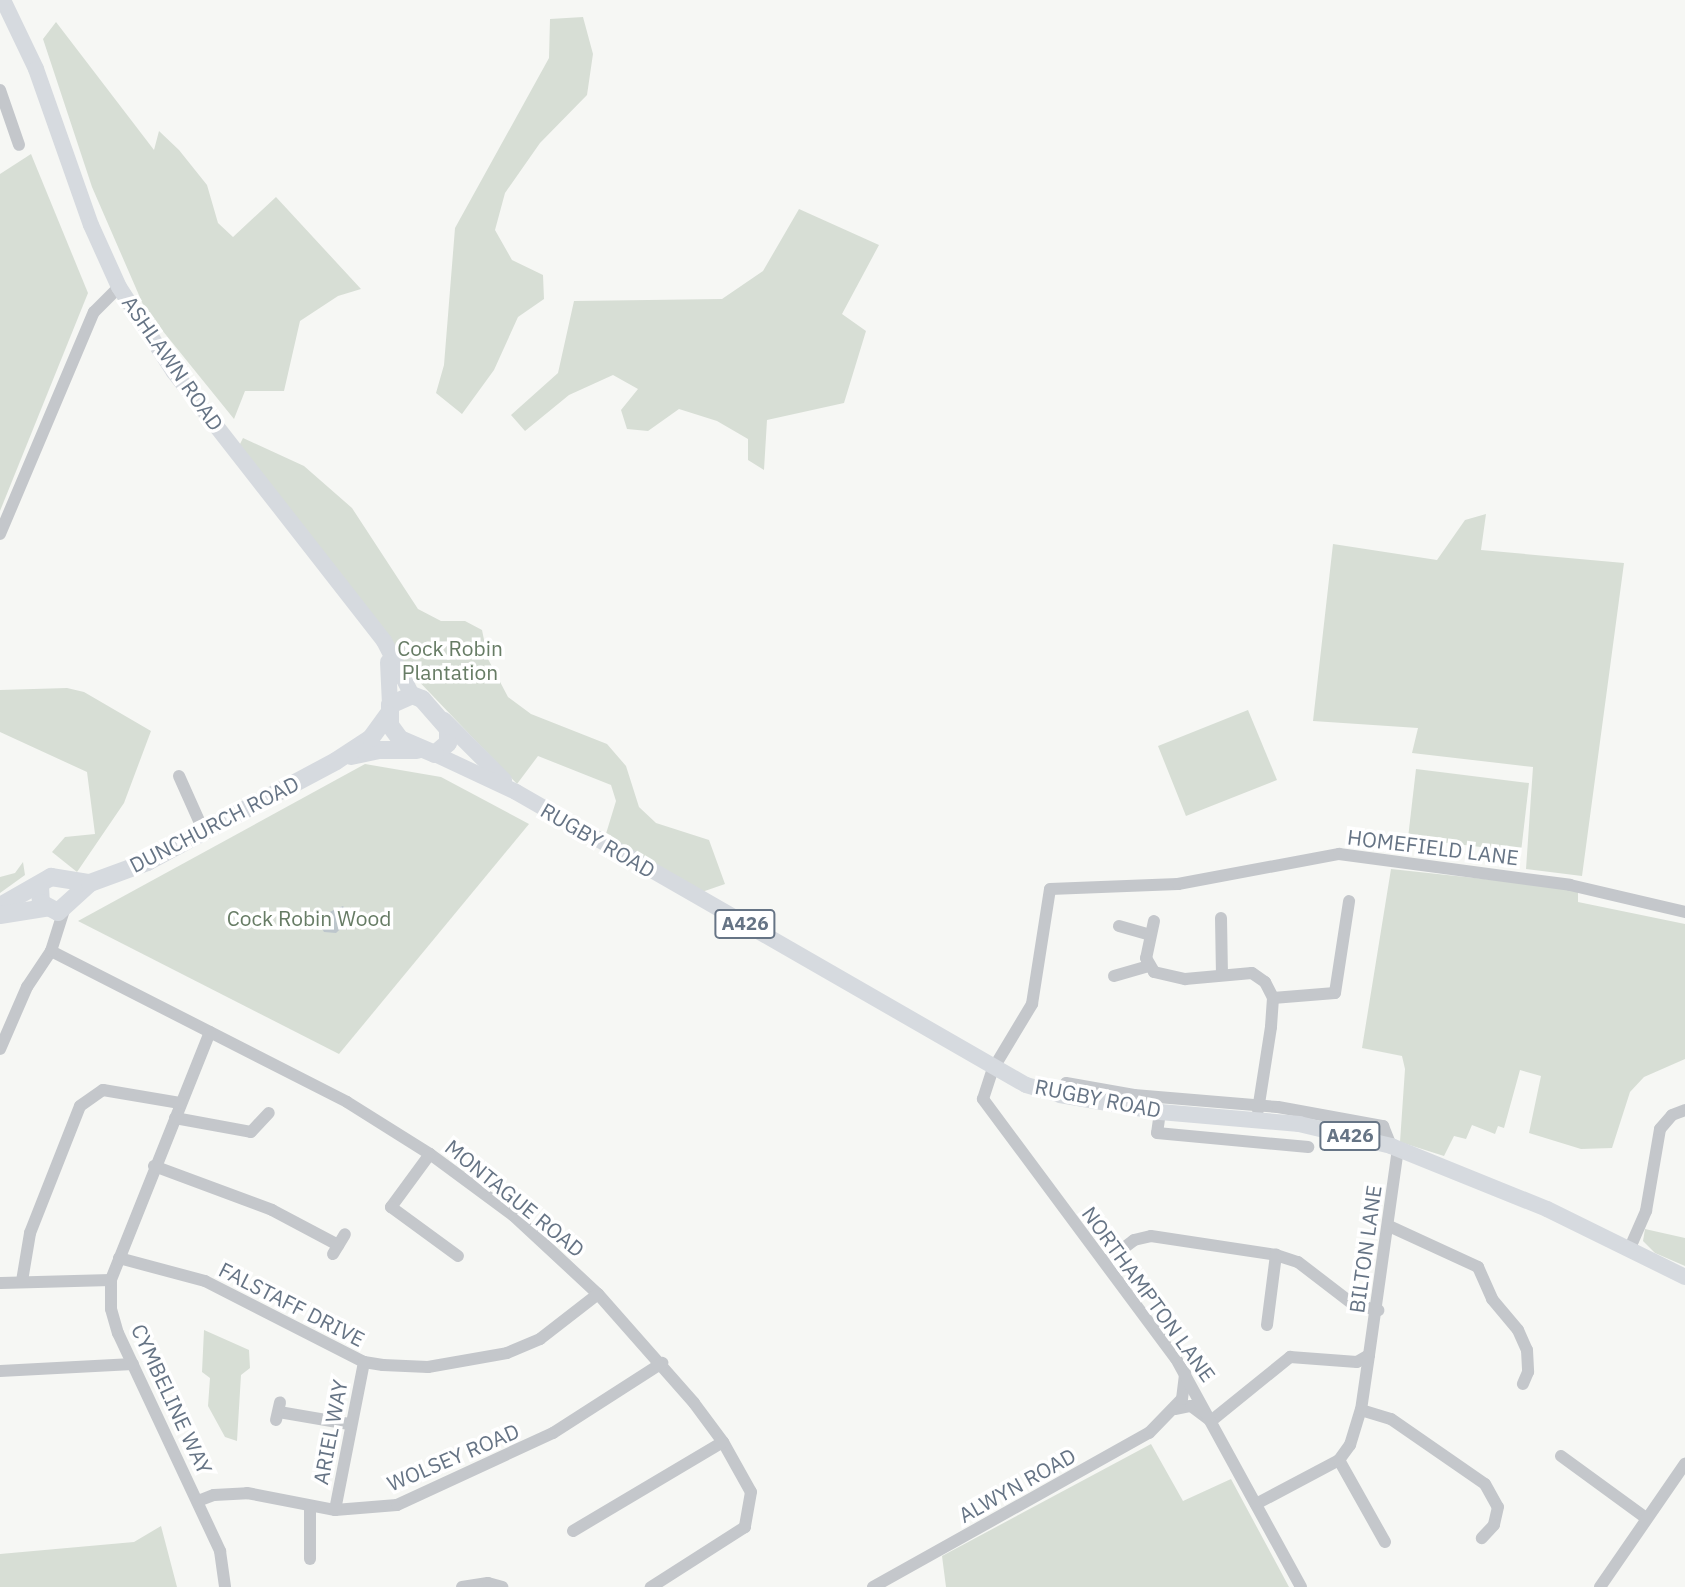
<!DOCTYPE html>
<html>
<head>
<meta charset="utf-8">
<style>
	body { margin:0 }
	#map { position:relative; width:1685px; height:1587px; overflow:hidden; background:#f6f7f4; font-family:"IBM Plex Sans",sans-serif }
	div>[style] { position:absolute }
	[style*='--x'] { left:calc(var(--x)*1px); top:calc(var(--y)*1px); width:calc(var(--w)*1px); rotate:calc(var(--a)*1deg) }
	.green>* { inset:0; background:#d7ded5 }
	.water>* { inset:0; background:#bdc6cc }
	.minor>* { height:12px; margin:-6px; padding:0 6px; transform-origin:6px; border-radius:6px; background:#c4c7cb }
	.major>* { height:16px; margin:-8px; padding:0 8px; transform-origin:8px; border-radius:8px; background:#d6dadf }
	.highway>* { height:18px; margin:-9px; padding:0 9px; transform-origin:9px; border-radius:9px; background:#d6dadf }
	span { translate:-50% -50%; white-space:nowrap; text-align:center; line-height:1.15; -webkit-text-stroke:7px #fff; paint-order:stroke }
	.shield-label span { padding:2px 5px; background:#fff; border:2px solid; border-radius:5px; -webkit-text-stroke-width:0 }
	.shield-label { font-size:19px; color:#667485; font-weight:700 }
	.street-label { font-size:21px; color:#667485 }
	.park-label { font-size:21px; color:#677c65 }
</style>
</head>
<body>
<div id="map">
	<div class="green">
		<div style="clip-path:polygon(583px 17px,593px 54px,587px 95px,540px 143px,505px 193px,495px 230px,512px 260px,543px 275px,544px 299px,518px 317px,494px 370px,462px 414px,436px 393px,444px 365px,455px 228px,549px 58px,550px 19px)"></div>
		<div style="clip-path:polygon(56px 22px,154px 150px,159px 131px,179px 150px,207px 185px,218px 223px,233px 237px,276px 197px,361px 289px,338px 296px,300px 321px,284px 391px,245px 391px,234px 419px,145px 309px,92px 187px,43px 39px)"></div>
		<div style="clip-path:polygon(31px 154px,88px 293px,0 511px,0 174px)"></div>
		<div style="clip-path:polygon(799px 209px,879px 245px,842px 314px,866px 331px,844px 403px,767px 420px,764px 470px,748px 460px,748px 439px,717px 421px,679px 409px,648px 431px,627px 429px,621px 410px,638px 389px,613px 375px,569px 395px,525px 431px,511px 415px,558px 373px,574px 301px,722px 299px,763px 271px)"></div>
		<div style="clip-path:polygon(243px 438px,304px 466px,352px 508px,418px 609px,441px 621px,465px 621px,482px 630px,488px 659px,508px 697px,531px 714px,607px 744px,626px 766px,639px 807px,656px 823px,709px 840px,725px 884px,699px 893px,605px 837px,616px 801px,611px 785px,538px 756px,517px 784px,410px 672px,239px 446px)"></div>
		<div style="clip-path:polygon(1486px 514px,1481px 550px,1624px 563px,1582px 876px,1526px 869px,1533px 767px,1412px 753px,1418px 728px,1313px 721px,1333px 544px,1437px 560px,1465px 520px)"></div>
		<div style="clip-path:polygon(67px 688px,84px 692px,151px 731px,124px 803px,77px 872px,52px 852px,65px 837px,95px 834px,87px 772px,0 732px,0 690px)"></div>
		<div style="clip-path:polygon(1248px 710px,1277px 780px,1186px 816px,1158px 746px)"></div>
		<div style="clip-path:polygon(365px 764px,441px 777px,529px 824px,339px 1054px,78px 921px)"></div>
		<div style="clip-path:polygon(1416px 769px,1529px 783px,1521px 852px,1408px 838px)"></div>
		<div style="clip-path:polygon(23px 862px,25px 875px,0 893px,0 877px,15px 873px)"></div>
		<div style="clip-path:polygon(1391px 869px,1578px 889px,1578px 902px,1685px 924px,1685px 1059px,1644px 1077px,1630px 1092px,1612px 1148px,1581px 1149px,1529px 1133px,1541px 1076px,1520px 1070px,1504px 1128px,1498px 1126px,1495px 1134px,1472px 1125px,1466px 1139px,1454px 1136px,1444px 1156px,1400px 1142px,1405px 1069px,1402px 1056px,1362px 1048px)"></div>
		<div style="clip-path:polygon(1645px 1229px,1685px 1238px,1685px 1266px,1655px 1253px,1643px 1241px)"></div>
		<div style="clip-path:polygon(204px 1330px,249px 1350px,250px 1368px,241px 1375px,237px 1441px,225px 1437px,208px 1406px,210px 1378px,202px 1372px)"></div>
		<div style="clip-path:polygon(1151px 1444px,1183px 1501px,1231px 1479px,1289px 1587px,946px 1587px,942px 1556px)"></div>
		<div style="clip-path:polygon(161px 1526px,177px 1587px,0 1587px,0 1554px,134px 1542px)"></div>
	</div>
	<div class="water">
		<div style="clip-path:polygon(343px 906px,352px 918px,336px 933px,324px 932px,316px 918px)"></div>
	</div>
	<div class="minor">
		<div style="--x:0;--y:90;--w:58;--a:70.9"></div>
		<div style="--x:0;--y:534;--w:241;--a:-67.1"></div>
		<div style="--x:94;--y:312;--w:35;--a:-45"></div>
		<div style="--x:179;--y:776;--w:61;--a:65.9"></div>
		<div style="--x:1221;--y:918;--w:56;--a:89"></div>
		<div style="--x:1154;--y:921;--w:38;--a:102"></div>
		<div style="--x:1146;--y:958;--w:16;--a:60"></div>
		<div style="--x:1154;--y:972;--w:32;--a:13"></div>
		<div style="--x:1185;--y:979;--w:67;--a:-5.1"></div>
		<div style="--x:1252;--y:973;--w:16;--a:35"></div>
		<div style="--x:1265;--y:982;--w:18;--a:63"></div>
		<div style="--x:1273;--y:998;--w:29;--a:94"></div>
		<div style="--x:1271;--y:1027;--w:84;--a:98.9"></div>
		<div style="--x:1119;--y:926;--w:32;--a:16"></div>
		<div style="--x:51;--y:951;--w:332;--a:27"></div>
		<div style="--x:347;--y:1102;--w:98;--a:32.1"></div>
		<div style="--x:430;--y:1154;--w:104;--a:36.4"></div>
		<div style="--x:514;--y:1216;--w:115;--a:42.9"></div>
		<div style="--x:598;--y:1294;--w:145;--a:48.6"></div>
		<div style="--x:694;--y:1403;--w:49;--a:53.4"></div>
		<div style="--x:723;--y:1442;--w:57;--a:60.8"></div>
		<div style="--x:751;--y:1492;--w:36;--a:100"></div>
		<div style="--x:745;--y:1527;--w:112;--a:147.4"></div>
		<div style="--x:1114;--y:976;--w:37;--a:-16"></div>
		<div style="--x:1273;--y:998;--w:62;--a:-4.6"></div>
		<div style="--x:1335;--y:993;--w:93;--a:-81.3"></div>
		<div style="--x:210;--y:1032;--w:267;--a:111.8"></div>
		<div style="--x:111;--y:1280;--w:29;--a:90"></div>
		<div style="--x:111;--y:1309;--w:25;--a:74"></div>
		<div style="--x:118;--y:1333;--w:241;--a:64.9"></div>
		<div style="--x:220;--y:1551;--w:36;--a:82"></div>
		<div style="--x:0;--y:1049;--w:68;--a:-66.5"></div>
		<div style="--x:27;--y:987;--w:43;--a:-56.3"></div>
		<div style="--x:51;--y:951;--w:43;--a:-72.4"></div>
		<div style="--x:1060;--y:1095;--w:13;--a:-63"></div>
		<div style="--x:1066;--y:1083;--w:69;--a:10"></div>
		<div style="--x:1134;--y:1095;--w:144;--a:4.8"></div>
		<div style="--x:1278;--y:1107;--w:107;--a:10.3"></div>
		<div style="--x:1383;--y:1126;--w:22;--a:68"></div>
		<div style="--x:1160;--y:1112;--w:21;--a:98"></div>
		<div style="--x:1157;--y:1133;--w:152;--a:5.3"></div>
		<div style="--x:175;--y:1118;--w:77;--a:10.4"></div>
		<div style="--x:251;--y:1132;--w:26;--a:-47"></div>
		<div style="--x:430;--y:1154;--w:66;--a:126.3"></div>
		<div style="--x:391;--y:1207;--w:83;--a:36.2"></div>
		<div style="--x:154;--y:1166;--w:126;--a:20.4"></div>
		<div style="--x:272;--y:1210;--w:75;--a:27.9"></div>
		<div style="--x:1389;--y:1226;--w:98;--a:24.7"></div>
		<div style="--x:1478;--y:1267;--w:35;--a:66"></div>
		<div style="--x:1492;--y:1299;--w:40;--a:50"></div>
		<div style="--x:1518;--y:1330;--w:22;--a:66"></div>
		<div style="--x:1527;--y:1350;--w:22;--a:87"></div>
		<div style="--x:1528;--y:1372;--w:13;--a:113"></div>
		<div style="--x:1629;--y:1250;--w:43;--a:-66.4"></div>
		<div style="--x:1646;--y:1211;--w:83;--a:-80.3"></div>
		<div style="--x:1660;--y:1129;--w:18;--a:-49"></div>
		<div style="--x:1672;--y:1115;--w:14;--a:-21"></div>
		<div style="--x:333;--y:1254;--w:23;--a:-59"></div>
		<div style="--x:119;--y:1258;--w:89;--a:15"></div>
		<div style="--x:205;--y:1281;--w:178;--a:27"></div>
		<div style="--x:364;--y:1362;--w:19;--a:9"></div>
		<div style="--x:383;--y:1365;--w:45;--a:2.5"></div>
		<div style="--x:428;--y:1367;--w:80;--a:-10"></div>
		<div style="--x:507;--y:1353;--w:36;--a:-23"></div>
		<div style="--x:540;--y:1339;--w:73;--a:-37.8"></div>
		<div style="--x:1105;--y:1262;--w:36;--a:-37"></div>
		<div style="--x:1134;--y:1240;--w:17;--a:-13"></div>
		<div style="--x:1151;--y:1236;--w:126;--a:8.6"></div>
		<div style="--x:1276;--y:1255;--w:23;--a:18"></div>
		<div style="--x:1298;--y:1262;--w:71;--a:37.5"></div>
		<div style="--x:1354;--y:1305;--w:25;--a:12"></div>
		<div style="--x:22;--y:1281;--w:49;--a:-80.5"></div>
		<div style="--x:30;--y:1233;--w:136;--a:-68.5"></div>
		<div style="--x:80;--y:1106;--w:28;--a:-35"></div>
		<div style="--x:103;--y:1090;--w:78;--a:9.6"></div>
		<div style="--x:1;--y:1283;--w:110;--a:-1.6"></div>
		<div style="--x:1267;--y:1325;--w:71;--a:-82.7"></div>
		<div style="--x:0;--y:1371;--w:133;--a:-3"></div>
		<div style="--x:1175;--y:1409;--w:16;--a:-11"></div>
		<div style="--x:1191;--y:1406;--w:25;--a:37"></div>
		<div style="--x:1211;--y:1421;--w:102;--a:-39"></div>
		<div style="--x:1290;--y:1357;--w:67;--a:4.3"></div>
		<div style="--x:1357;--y:1362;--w:14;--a:-30"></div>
		<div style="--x:1369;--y:1355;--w:208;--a:-82"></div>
		<div style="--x:1361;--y:1410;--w:31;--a:17"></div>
		<div style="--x:1391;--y:1419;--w:114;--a:34.7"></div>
		<div style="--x:1485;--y:1484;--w:26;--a:61"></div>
		<div style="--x:1498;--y:1507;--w:18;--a:103"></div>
		<div style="--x:1494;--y:1525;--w:18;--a:133"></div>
		<div style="--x:279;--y:1412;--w:71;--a:9.7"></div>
		<div style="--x:276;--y:1420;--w:18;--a:-77"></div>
		<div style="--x:1561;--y:1456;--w:105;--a:36.1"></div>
		<div style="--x:1339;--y:1460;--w:94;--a:60.7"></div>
		<div style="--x:198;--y:1501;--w:17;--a:-21"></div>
		<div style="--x:214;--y:1495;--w:33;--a:-3"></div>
		<div style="--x:247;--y:1493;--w:90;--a:10.9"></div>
		<div style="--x:335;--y:1510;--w:62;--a:-4.6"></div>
		<div style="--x:397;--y:1505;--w:172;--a:-24.8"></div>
		<div style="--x:553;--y:1433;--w:130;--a:-32.7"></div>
		<div style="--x:1256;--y:1504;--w:94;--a:-27.9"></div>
		<div style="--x:1339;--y:1460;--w:19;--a:-54"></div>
		<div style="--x:1350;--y:1445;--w:37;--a:-73"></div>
		<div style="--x:1361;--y:1410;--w:56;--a:-81.7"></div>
		<div style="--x:335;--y:1510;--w:151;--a:-78.9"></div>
		<div style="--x:573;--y:1531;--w:174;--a:-30.7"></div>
		<div style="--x:310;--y:1559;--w:52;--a:-90"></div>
		<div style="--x:462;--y:1587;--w:26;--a:-9"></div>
		<div style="--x:488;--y:1583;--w:15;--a:16"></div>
		<div style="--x:873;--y:1587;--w:316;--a:-29.2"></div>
		<div style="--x:1149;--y:1433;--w:47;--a:-45.9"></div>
		<div style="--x:1182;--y:1399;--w:26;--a:-83"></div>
		<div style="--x:1301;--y:1587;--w:260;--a:-118.7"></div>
		<div style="--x:1176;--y:1359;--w:324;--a:-126.6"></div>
		<div style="--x:983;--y:1099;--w:32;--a:-72"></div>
		<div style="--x:993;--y:1069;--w:76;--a:-59"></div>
		<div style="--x:1032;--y:1004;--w:116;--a:-81.1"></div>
		<div style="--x:1050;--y:889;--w:128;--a:-2.2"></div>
		<div style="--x:1178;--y:884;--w:164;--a:-10.6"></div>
		<div style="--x:1339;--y:854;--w:233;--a:7.6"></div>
		<div style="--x:1570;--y:885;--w:118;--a:13.2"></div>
		<div style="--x:1600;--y:1587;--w:150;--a:-55.4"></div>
	</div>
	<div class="major">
		<div style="--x:3;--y:0;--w:76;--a:64.4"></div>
		<div style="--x:36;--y:69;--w:165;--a:70.6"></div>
		<div style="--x:91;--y:225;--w:68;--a:65.7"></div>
		<div style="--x:119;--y:287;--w:101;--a:57.1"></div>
		<div style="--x:174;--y:372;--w:341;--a:52"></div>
		<div style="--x:384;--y:641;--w:61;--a:62.6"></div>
		<div style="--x:388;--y:662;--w:43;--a:87.3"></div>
		<div style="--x:444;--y:720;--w:85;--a:45"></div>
		<div style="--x:435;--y:754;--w:89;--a:25.1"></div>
		<div style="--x:516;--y:792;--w:588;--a:29.88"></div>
		<div style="--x:1026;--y:1085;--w:35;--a:16"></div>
		<div style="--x:1060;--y:1095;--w:101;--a:9.6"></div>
		<div style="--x:1160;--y:1112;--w:140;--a:4.9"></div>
		<div style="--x:1299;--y:1124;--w:95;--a:13.4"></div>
		<div style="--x:1391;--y:1146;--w:168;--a:22"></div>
		<div style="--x:1547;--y:1209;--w:154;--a:26.2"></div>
	</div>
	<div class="highway">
		<div style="--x:412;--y:695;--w:11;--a:22"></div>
		<div style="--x:422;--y:699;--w:40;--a:49"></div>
		<div style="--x:448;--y:729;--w:14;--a:90"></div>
		<div style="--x:448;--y:743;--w:17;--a:140"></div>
		<div style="--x:435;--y:754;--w:38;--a:-157"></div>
		<div style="--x:400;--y:739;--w:17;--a:-126"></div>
		<div style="--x:390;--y:725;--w:20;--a:-90"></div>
		<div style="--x:390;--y:705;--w:24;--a:-24"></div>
		<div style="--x:351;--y:756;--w:29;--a:-12"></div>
		<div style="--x:379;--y:750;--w:38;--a:0"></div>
		<div style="--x:40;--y:886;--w:17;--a:87"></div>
		<div style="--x:41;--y:903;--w:19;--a:28"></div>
		<div style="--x:58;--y:912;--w:43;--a:-42.2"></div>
		<div style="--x:0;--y:906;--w:59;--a:-29.6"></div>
		<div style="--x:51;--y:877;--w:39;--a:9"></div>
		<div style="--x:90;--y:883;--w:61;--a:-20.2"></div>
		<div style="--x:147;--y:862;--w:214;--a:-28.1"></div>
		<div style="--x:336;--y:761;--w:42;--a:-33.3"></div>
		<div style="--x:371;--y:738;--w:29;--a:-54"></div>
		<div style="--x:0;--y:915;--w:46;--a:-8.8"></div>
	</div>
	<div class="shield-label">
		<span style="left:745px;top:924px">A426</span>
		<span style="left:1350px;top:1136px">A426</span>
	</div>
	<div class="street-label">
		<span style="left:173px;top:363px;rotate:55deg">ASHLAWN ROAD</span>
		<span style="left:214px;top:824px;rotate:-27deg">DUNCHURCH ROAD</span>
		<span style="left:598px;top:840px;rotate:30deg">RUGBY ROAD</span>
		<span style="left:1433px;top:847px;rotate:7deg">HOMEFIELD LANE</span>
		<span style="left:1098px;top:1098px;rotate:11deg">RUGBY ROAD</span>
		<span style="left:515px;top:1198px;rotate:39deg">MONTAGUE ROAD</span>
		<span style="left:1365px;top:1249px;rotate:-82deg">BILTON LANE</span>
		<span style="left:1149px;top:1294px;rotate:54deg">NORTHAMPTON LANE</span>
		<span style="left:292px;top:1304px;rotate:27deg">FALSTAFF DRIVE</span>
		<span style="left:172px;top:1399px;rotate:65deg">CYMBELINE WAY</span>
		<span style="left:330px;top:1432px;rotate:-79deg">ARIEL WAY</span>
		<span style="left:453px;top:1457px;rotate:-23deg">WOLSEY ROAD</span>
		<span style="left:1017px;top:1485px;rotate:-29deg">ALWYN ROAD</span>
	</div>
	<div class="park-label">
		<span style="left:450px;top:660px">Cock Robin<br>Plantation</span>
		<span style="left:309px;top:918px">Cock Robin Wood</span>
	</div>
</div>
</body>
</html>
